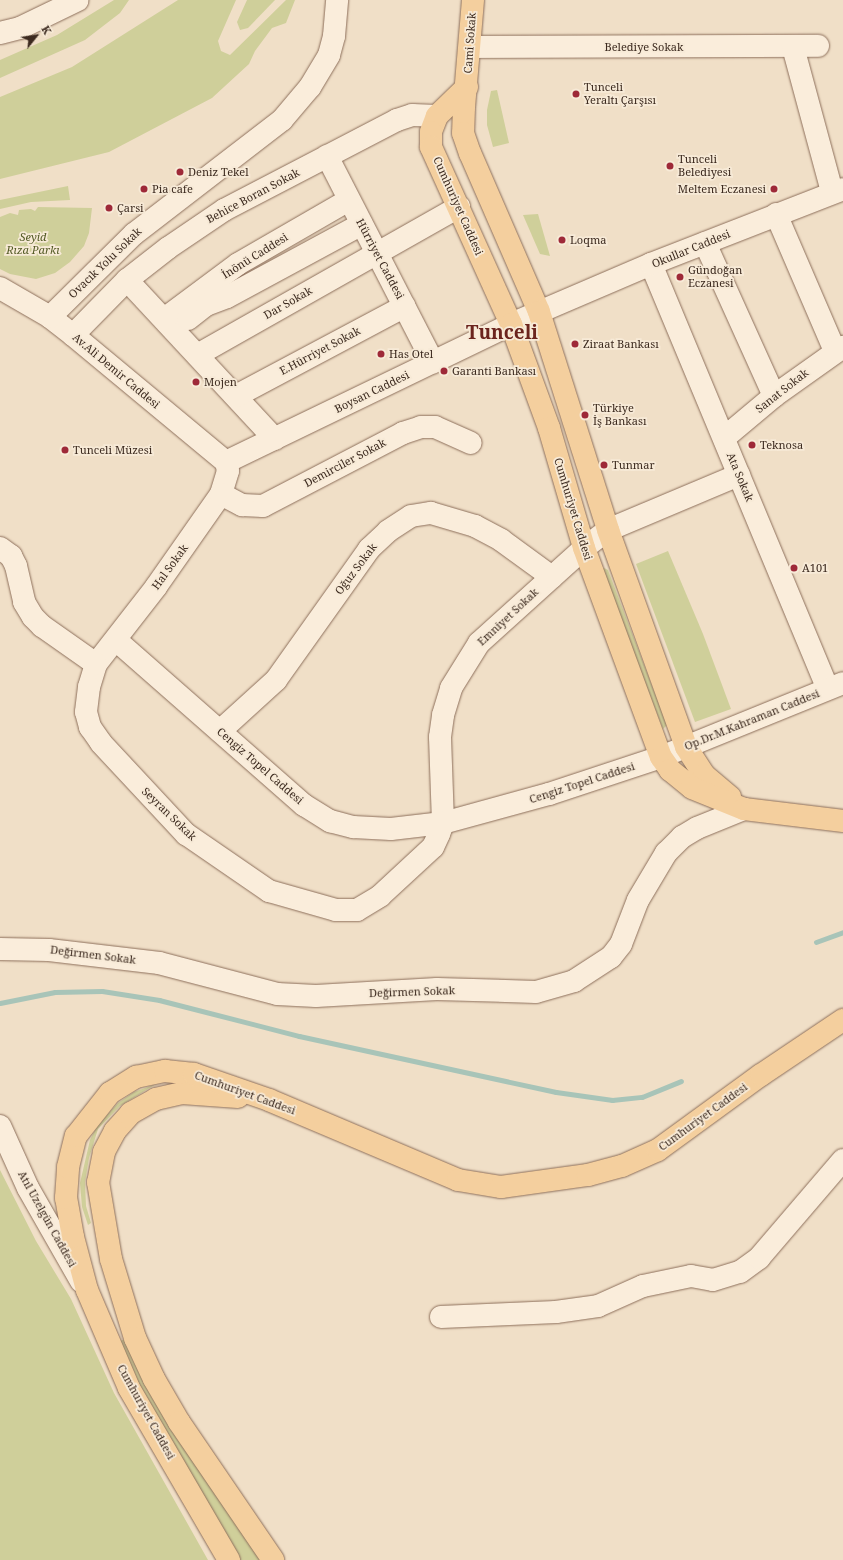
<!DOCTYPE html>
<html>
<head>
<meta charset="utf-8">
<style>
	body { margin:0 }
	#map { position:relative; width:843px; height:1560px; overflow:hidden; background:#f0dfc7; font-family:"Noto Serif",serif }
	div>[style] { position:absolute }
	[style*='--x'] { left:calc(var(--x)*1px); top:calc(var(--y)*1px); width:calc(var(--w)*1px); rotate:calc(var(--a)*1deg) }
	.green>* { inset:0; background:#cfcf9a }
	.stream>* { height:5px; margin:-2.5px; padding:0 2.5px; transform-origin:2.5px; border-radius:2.5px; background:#a8c4b8 }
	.roads { filter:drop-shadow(0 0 1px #8d6f5b) drop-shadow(0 0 1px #8d6f5b) }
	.minor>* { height:22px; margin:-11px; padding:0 11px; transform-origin:11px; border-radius:11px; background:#faeddb }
	.major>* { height:22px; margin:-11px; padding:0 11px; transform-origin:11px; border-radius:11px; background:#f4cf9e }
	.dots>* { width:11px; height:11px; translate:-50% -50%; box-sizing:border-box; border:2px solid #f7ead7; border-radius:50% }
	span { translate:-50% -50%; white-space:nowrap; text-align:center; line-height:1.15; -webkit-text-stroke:3.5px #f7ead7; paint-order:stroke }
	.street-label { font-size:11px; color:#3c2a1f }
	.poi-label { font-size:11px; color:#3c2a1f }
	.left { translate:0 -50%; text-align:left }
	.right { translate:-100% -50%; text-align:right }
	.park-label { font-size:11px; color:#535a25; font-style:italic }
	.town-label { font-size:19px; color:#6b241d; font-weight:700 }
	.north { position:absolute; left:16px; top:16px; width:40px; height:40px; -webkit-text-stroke:3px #f7ead7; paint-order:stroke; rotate:60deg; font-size:11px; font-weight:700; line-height:16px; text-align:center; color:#3c2a1f }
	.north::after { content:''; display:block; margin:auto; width:14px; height:18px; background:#3c2a1f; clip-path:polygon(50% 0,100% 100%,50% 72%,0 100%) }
</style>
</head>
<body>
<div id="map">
	<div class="green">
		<div style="clip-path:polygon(114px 0,129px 0,120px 13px,85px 40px,0 78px,0 60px,57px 35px)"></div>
		<div style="clip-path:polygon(178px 0,236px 0,218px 41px,221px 51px,230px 55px,286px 0,295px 0,286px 23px,272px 28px,255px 51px,249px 64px,212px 98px,109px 152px,0 179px,0 97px,72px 67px)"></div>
		<div style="clip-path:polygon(247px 0,275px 0,248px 28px,240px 30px,237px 22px)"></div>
		<div style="clip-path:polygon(497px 90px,509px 143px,493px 147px,487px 125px,487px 110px,491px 91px)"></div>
		<div style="clip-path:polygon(68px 186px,70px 200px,31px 202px,0 209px,0 200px)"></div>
		<div style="clip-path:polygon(38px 207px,92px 208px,89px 233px,84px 246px,70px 262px,55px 273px,36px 279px,10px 274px,0 269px,0 217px,10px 213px,18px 215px,19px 210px,31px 209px,35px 211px)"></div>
		<div style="clip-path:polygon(538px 214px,550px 256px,540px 254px,523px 215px)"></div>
		<div style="clip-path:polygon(668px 551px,703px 634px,731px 709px,695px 722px,636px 564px)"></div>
		<div style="clip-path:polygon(604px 568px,608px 570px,667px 725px,663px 729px,601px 569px)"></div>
		<div style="clip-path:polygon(156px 1084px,120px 1106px,98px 1129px,89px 1158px,85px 1182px,86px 1206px,91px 1223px,88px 1225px,82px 1207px,80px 1183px,90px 1140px,97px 1126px,118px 1103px,134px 1092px)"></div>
		<div style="clip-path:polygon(0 1170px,36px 1241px,71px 1299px,114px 1393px,208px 1560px,0 1560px)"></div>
		<div style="clip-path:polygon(122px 1340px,126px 1340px,264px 1560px,237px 1560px,135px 1385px,119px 1342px)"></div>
	</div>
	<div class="stream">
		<div style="--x:816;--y:942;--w:29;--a:-20"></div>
		<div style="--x:0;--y:1003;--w:56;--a:-11.3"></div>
		<div style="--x:55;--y:992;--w:47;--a:-1.2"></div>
		<div style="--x:102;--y:991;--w:58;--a:9"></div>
		<div style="--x:159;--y:1000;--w:145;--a:14.4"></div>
		<div style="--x:299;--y:1036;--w:263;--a:12.3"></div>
		<div style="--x:556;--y:1092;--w:57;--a:8.1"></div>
		<div style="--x:612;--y:1100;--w:30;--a:-6"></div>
		<div style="--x:642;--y:1097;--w:42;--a:-22.3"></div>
	</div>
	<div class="roads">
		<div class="minor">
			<div style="--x:0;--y:33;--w:21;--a:-14"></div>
			<div style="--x:20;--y:28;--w:64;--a:-25.8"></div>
			<div style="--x:470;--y:47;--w:348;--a:-0.2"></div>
			<div style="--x:793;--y:47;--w:150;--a:74.9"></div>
			<div style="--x:327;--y:156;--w:232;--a:62.8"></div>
			<div style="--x:776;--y:214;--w:149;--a:66.7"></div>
			<div style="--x:705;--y:243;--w:168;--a:65.7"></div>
			<div style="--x:651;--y:264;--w:460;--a:67.4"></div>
			<div style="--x:127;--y:280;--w:217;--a:47.1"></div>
			<div style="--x:0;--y:288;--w:58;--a:30.1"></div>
			<div style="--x:50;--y:317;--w:29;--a:38"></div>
			<div style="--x:73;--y:335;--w:199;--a:39.7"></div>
			<div style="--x:50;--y:317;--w:118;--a:-44.7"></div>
			<div style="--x:134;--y:234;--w:187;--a:-37.6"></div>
			<div style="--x:282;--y:120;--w:43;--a:-49.7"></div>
			<div style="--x:310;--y:87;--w:37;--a:-59"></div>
			<div style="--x:329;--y:55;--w:20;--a:-75"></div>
			<div style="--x:334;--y:36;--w:36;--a:-85"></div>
			<div style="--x:164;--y:319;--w:92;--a:-36.6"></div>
			<div style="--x:238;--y:264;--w:128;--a:-30"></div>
			<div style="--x:188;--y:319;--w:23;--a:-38"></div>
			<div style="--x:206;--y:305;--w:22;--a:-21"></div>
			<div style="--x:227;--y:297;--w:153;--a:-28.4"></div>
			<div style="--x:73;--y:335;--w:77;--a:-45.5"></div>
			<div style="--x:127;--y:280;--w:52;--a:-38"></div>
			<div style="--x:168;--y:248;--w:68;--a:-34.2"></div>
			<div style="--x:224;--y:210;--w:195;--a:-27.5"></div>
			<div style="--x:397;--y:120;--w:16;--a:-18"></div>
			<div style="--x:412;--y:115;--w:25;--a:2"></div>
			<div style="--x:199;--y:354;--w:299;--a:-29.5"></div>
			<div style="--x:236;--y:396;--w:191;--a:-28"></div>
			<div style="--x:724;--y:438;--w:65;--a:-40"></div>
			<div style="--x:774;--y:396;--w:85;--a:-35.4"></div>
			<div style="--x:226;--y:462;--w:9;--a:77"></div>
			<div style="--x:228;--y:471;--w:24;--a:107"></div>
			<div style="--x:221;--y:494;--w:113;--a:125"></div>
			<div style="--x:156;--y:587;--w:98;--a:127.9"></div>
			<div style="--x:96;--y:664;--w:24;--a:107"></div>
			<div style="--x:89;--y:687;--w:25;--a:97"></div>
			<div style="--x:86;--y:712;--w:16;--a:75"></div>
			<div style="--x:90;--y:727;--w:19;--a:55"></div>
			<div style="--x:101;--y:743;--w:125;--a:47"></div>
			<div style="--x:186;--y:834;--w:101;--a:34.5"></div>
			<div style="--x:269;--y:891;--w:70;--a:15.8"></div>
			<div style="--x:336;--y:910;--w:21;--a:0"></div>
			<div style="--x:357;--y:910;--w:27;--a:-31"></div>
			<div style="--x:380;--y:896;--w:72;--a:-42.8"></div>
			<div style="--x:433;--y:847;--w:14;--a:-65"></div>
			<div style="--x:439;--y:834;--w:12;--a:-70"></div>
			<div style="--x:443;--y:823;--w:86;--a:-92"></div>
			<div style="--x:440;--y:737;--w:22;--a:-82"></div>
			<div style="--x:443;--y:715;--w:28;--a:-73"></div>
			<div style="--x:451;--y:688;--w:53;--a:-58.1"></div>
			<div style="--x:479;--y:643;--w:142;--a:-42.1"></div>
			<div style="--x:584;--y:548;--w:30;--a:-37"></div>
			<div style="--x:608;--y:530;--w:142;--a:-22.8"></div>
			<div style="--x:226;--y:462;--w:317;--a:-25.8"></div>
			<div style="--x:511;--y:324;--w:152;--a:-23.2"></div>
			<div style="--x:651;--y:264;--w:206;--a:-21.3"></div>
			<div style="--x:221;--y:494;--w:24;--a:28"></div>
			<div style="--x:242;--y:505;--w:21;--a:3"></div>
			<div style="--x:263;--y:506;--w:158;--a:-27.5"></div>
			<div style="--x:403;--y:433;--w:19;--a:-18"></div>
			<div style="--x:421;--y:427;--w:14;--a:0"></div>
			<div style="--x:435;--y:427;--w:39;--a:24"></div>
			<div style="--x:0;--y:548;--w:14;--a:36"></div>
			<div style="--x:11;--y:556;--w:11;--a:63"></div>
			<div style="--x:16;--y:566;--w:37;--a:77"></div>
			<div style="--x:24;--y:602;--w:17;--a:59"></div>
			<div style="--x:33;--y:617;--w:13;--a:45"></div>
			<div style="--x:42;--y:626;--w:66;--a:35.1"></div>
			<div style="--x:117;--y:641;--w:249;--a:41.3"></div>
			<div style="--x:304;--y:805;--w:31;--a:32"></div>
			<div style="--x:330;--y:821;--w:24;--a:15"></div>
			<div style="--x:353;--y:827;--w:38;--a:3"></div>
			<div style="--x:391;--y:829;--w:52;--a:-6.6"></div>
			<div style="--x:443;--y:823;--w:110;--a:-15.3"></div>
			<div style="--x:549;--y:794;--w:118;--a:-18.3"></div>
			<div style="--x:661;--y:757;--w:196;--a:-22.1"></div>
			<div style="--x:220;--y:731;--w:76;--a:-42.3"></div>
			<div style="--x:276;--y:680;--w:161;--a:-54.6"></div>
			<div style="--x:369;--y:549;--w:26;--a:-43"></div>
			<div style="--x:388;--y:531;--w:27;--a:-33"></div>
			<div style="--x:411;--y:516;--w:20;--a:-9"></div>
			<div style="--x:431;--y:513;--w:46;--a:16.5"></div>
			<div style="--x:475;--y:526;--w:30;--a:28"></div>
			<div style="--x:501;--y:540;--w:63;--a:36"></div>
			<div style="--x:0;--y:949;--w:49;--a:1.2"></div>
			<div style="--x:49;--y:950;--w:111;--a:6.7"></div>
			<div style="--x:159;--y:963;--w:122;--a:14.7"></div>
			<div style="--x:277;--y:994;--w:39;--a:3"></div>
			<div style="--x:316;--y:996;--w:121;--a:-3.3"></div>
			<div style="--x:437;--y:989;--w:99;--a:1.7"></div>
			<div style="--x:536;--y:992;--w:40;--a:-16"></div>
			<div style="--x:574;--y:981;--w:44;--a:-33"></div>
			<div style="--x:611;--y:957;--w:16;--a:-52"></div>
			<div style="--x:621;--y:944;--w:47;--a:-68.9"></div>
			<div style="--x:638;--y:900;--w:55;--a:-59.2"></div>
			<div style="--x:666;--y:853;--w:23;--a:-45"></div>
			<div style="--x:682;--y:837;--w:17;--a:-31"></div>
			<div style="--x:697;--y:828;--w:51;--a:-22"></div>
			<div style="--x:0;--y:1126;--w:68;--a:65.7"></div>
			<div style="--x:28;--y:1188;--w:107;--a:60.3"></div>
			<div style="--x:441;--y:1317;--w:115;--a:-2.5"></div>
			<div style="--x:556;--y:1312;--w:42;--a:-8.1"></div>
			<div style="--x:598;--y:1306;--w:49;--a:-24"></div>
			<div style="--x:643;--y:1286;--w:49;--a:-11.8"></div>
			<div style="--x:691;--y:1276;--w:22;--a:10"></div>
			<div style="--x:713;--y:1280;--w:28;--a:-17"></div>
			<div style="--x:740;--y:1272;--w:24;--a:-36"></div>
			<div style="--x:759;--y:1258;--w:129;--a:-49.4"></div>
		</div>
		<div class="major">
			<div style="--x:473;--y:0;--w:107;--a:94.8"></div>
			<div style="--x:464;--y:107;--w:26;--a:92"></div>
			<div style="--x:463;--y:133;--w:21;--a:71"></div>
			<div style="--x:470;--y:153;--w:173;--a:66.5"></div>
			<div style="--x:539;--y:312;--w:229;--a:72.4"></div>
			<div style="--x:608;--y:530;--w:231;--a:70.2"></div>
			<div style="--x:686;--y:747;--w:33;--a:57"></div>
			<div style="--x:704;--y:775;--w:34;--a:40"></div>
			<div style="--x:467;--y:87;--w:42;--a:136"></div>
			<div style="--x:437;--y:116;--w:17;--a:111"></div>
			<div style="--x:431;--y:132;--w:15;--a:90"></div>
			<div style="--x:431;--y:147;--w:194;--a:65.7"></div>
			<div style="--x:511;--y:324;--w:111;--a:69.9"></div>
			<div style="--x:549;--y:428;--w:125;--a:73.7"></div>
			<div style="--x:584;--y:548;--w:223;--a:69.8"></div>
			<div style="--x:661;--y:757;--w:16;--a:55"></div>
			<div style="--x:670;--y:770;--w:28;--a:39"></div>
			<div style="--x:692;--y:788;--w:56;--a:22"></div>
			<div style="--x:744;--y:809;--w:100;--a:6.9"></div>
			<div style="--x:238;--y:1097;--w:56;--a:-175.9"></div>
			<div style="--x:182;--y:1093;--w:27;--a:167"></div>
			<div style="--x:156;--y:1099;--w:29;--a:151"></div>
			<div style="--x:131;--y:1113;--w:24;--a:132"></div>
			<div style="--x:115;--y:1131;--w:24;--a:118"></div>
			<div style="--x:104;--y:1152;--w:31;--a:101"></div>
			<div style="--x:98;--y:1182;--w:78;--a:80.4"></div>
			<div style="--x:111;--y:1259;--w:83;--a:73.1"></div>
			<div style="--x:135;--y:1338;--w:45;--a:65.1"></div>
			<div style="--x:154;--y:1379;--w:50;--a:59.8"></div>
			<div style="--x:179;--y:1422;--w:167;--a:55.7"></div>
			<div style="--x:229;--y:1560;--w:199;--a:-120.2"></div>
			<div style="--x:129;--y:1388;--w:107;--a:-113.2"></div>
			<div style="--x:87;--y:1290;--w:55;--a:-104.8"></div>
			<div style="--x:73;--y:1237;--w:40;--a:-100"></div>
			<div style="--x:66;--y:1198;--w:31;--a:-86"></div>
			<div style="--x:68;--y:1167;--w:32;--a:-76"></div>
			<div style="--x:76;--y:1136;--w:55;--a:-51.7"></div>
			<div style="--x:110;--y:1093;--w:31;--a:-32"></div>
			<div style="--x:136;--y:1077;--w:30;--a:-12"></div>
			<div style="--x:165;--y:1071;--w:29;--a:6"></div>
			<div style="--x:194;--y:1074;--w:79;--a:19.1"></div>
			<div style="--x:269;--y:1100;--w:205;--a:22.9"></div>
			<div style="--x:458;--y:1180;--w:44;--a:9.2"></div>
			<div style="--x:501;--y:1187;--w:88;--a:-7.9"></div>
			<div style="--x:588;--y:1175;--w:35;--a:-15"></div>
			<div style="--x:622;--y:1166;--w:39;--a:-24"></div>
			<div style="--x:658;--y:1150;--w:127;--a:-36.1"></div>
			<div style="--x:761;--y:1075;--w:99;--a:-33.9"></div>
		</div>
	</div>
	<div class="dots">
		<div style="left:576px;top:94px;background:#9e2938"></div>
		<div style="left:670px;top:166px;background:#9e2938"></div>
		<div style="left:180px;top:172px;background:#9e2938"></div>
		<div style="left:144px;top:189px;background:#9e2938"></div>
		<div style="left:774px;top:189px;background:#9e2938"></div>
		<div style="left:109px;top:208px;background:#9e2938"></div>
		<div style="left:562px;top:240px;background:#9e2938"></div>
		<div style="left:680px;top:277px;background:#9e2938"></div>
		<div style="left:575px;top:344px;background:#9e2938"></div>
		<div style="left:381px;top:354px;background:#9e2938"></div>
		<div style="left:444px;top:371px;background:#9e2938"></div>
		<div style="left:196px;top:382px;background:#9e2938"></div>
		<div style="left:585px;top:415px;background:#9e2938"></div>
		<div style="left:752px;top:445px;background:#9e2938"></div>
		<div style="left:65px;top:450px;background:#9e2938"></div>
		<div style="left:604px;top:465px;background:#9e2938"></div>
		<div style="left:794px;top:568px;background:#9e2938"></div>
	</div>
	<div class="street-label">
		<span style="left:470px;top:43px;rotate:-86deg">Cami Sokak</span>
		<span style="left:644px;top:47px">Belediye Sokak</span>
		<span style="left:253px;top:196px;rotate:-28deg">Behice Boran Sokak</span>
		<span style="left:458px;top:206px;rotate:66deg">Cumhuriyet Caddesi</span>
		<span style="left:691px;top:249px;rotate:-22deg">Okullar Caddesi</span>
		<span style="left:255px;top:256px;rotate:-32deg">İnönü Caddesi</span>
		<span style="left:380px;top:259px;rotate:62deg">Hürriyet Caddesi</span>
		<span style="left:105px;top:263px;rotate:-44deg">Ovacık Yolu Sokak</span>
		<span style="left:288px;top:303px;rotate:-30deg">Dar Sokak</span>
		<span style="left:320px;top:351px;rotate:-28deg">E.Hürriyet Sokak</span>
		<span style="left:116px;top:371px;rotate:40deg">Av.Ali Demir Caddesi</span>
		<span style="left:782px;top:391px;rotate:-38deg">Sanat Sokak</span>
		<span style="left:372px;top:392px;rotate:-26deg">Boysan Caddesi</span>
		<span style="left:345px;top:463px;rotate:-28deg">Demirciler Sokak</span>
		<span style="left:740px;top:477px;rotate:67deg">Ata Sokak</span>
		<span style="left:573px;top:509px;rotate:73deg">Cumhuriyet Caddesi</span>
		<span style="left:170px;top:567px;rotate:-54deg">Hal Sokak</span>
		<span style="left:356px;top:569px;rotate:-53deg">Oğuz Sokak</span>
		<span style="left:508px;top:617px;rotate:-43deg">Emniyet Sokak</span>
		<span style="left:752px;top:720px;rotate:-22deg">Op.Dr.M.Kahraman Caddesi</span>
		<span style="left:260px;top:766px;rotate:41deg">Cengiz Topel Caddesi</span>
		<span style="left:582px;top:783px;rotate:-18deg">Cengiz Topel Caddesi</span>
		<span style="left:169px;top:814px;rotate:44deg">Seyran Sokak</span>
		<span style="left:93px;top:955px;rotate:7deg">Değirmen Sokak</span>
		<span style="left:412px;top:992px;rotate:-2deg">Değirmen Sokak</span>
		<span style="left:245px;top:1093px;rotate:20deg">Cumhuriyet Caddesi</span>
		<span style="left:703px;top:1117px;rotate:-36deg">Cumhuriyet Caddesi</span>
		<span style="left:47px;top:1219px;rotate:61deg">Atıl Uzelgün Caddesi</span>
		<span style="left:146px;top:1412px;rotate:61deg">Cumhuriyet Caddesi</span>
	</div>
	<div class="poi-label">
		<span class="left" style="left:584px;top:94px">Tunceli<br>Yeraltı Çarşısı</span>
		<span class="left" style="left:678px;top:166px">Tunceli<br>Belediyesi</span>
		<span class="left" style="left:188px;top:172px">Deniz Tekel</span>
		<span class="left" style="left:152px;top:189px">Pia cafe</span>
		<span class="right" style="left:766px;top:189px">Meltem Eczanesi</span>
		<span class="left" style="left:117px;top:208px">Çarsi</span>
		<span class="left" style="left:570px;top:240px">Loqma</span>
		<span class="left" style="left:688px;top:277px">Gündoğan<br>Eczanesi</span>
		<span class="left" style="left:583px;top:344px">Ziraat Bankası</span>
		<span class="left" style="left:389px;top:354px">Has Otel</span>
		<span class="left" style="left:452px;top:371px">Garanti Bankası</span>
		<span class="left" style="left:204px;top:382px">Mojen</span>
		<span class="left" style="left:593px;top:415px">Türkiye<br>İş Bankası</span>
		<span class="left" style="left:760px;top:445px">Teknosa</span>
		<span class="left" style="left:73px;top:450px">Tunceli Müzesi</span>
		<span class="left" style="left:612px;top:465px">Tunmar</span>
		<span class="left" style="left:802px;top:568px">A101</span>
	</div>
	<div class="park-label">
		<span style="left:33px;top:244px">Seyid<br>Rıza Parkı</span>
	</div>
	<div class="town-label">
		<span style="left:502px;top:333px">Tunceli</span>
	</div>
	<div class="north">K</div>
</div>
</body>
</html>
